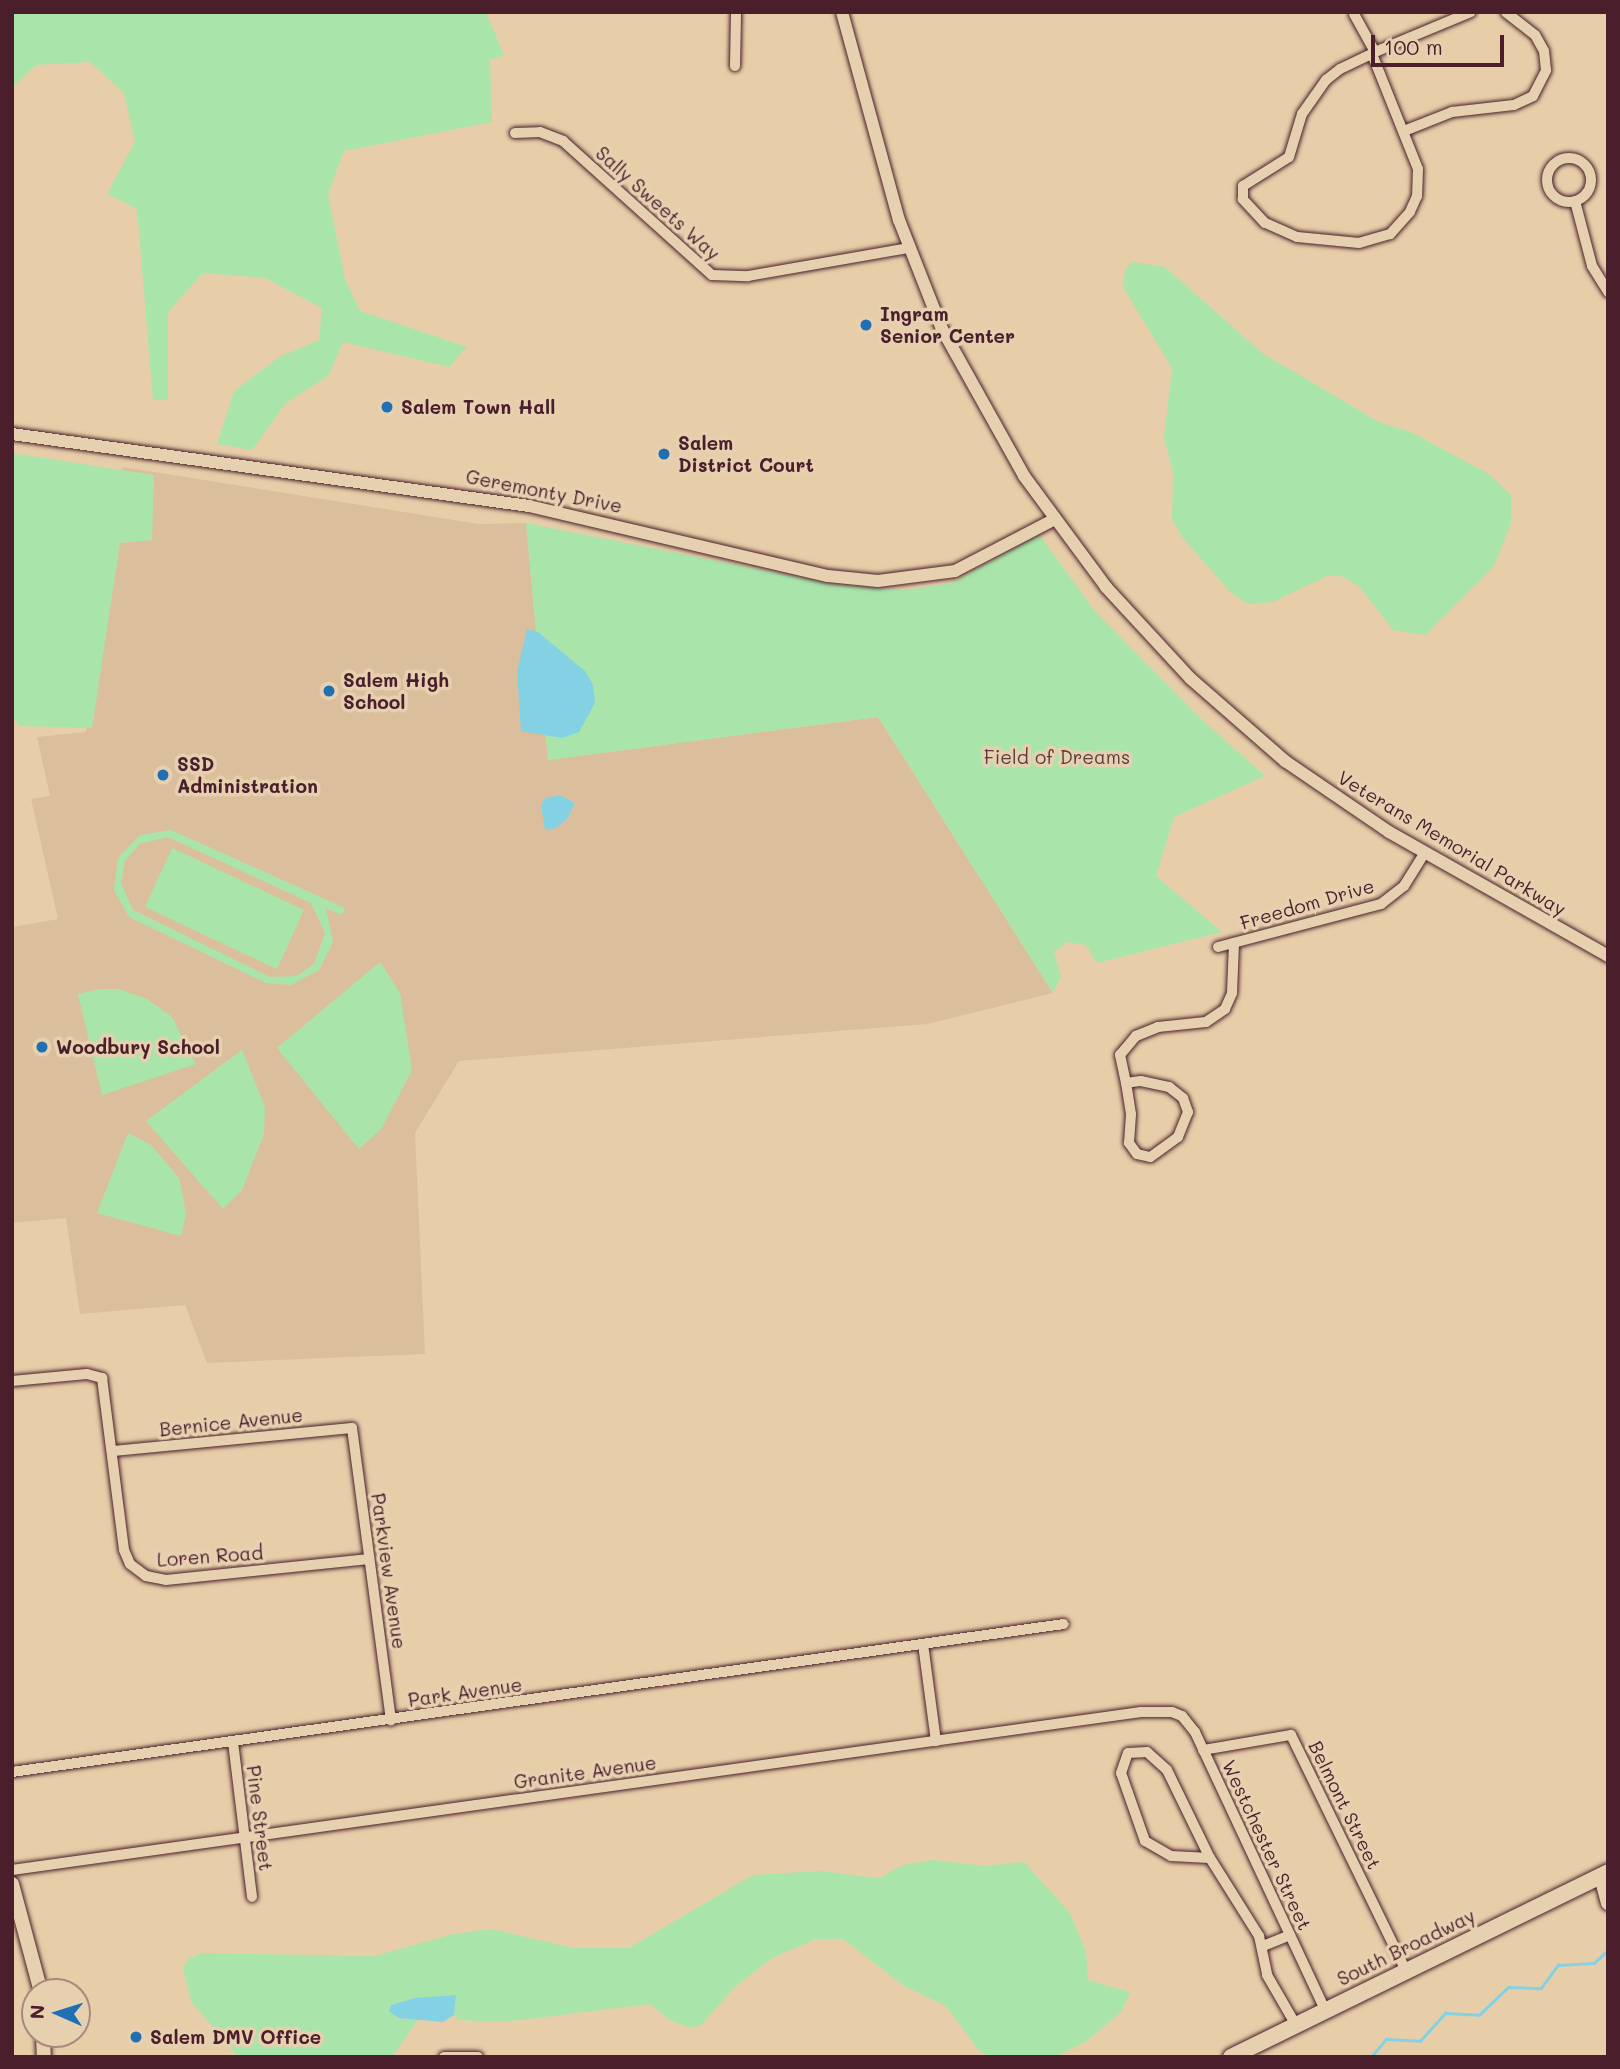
<!DOCTYPE html>
<html>
<head>
<meta charset="utf-8">
<style>
	body { margin:0 }
	#map { position:relative; width:1620px; height:2069px; overflow:hidden; background:#e7cea9; font-family:Mali,sans-serif }
	div>[style] { position:absolute }
	[style*='--x'] { left:calc(var(--x)*1px); top:calc(var(--y)*1px); width:calc(var(--w)*1px); rotate:calc(var(--a)*1deg) }
	.built>* { inset:0; background:#dbbf9c }
	.green>* { inset:0; background:#a9e5ab }
	.water>* { inset:0; background:#85d1e4 }
	.stream>* { height:2.5px; margin:-1.25px; padding:0 1.25px; transform-origin:1.25px; border-radius:1.25px; background:#85d1e4 }
	.roads { filter:drop-shadow(0 0 2px #4a1f2b) drop-shadow(0 0 2px #4a1f2b) }
	.minor>* { height:10px; margin:-5px; padding:0 5px; transform-origin:5px; border-radius:5px; background:#e7d0b0 }
	.minor>.ring { margin:-5px; padding:0; box-sizing:content-box; background:none; border:10px solid #e7d0b0; border-radius:50% }
	.tertiary>* { height:12px; margin:-6px; padding:0 6px; transform-origin:6px; border-radius:6px; background:#e7d0b0 }
	.secondary>* { height:14px; margin:-7px; padding:0 7px; transform-origin:7px; border-radius:7px; background:#e7d0b0 }
	.primary>* { height:16px; margin:-8px; padding:0 8px; transform-origin:8px; border-radius:8px; background:#e7d0b0 }
	.dots>* { width:19px; height:19px; translate:-50% -50%; box-sizing:border-box; border:4px solid #e7d0b0; border-radius:50% }
	span { translate:-50% -50%; white-space:nowrap; text-align:center; line-height:1.15; -webkit-text-stroke:7px #e7d0b0; paint-order:stroke }
	.street-label { font-size:19px; color:#4a1f2b }
	.poi-label { font-size:19px; color:#4a1f2b; font-weight:700 }
	.left { translate:0 -50%; text-align:left }
	.park-label { font-size:19px; color:#583d3e }
	.frame { position:absolute; inset:0; border:14px solid #4a1f2b; pointer-events:none }
	.north { position:absolute; left:21px; top:1978px; width:70px; height:70px; box-sizing:border-box; background:#e7d0b0; border:2px solid #a8897b; border-radius:50%; rotate:273deg; font-size:19px; font-weight:700; line-height:28px; text-align:center; color:#4a1f2b }
	.north::after { content:''; display:block; margin:auto; width:24px; height:32px; background:#1f6fb2; clip-path:polygon(50% 0,100% 100%,50% 72%,0 100%) }
	.scale { position:absolute; left:1371px; top:35px; width:133px; height:32px; box-sizing:border-box; border:4px solid #4a1f2b; border-top:0; padding-left:9px; font-size:21px; line-height:24px; white-space:nowrap; color:#4a1f2b; -webkit-text-stroke:5px #e7d0b0; paint-order:stroke }
</style>
</head>
<body>
<div id="map">
	<div class="built">
		<div style="clip-path:polygon(123px 467px,479px 524px,526px 523px,548px 760px,878px 717px,1053px 993px,928px 1024px,459px 1061px,415px 1133px,425px 1354px,207px 1363px,185px 1305px,80px 1314px,66px 1218px,12px 1223px,12px 927px,58px 919px,31px 799px,50px 796px,37px 737px,86px 732px)"></div>
	</div>
	<div class="green">
		<div style="clip-path:polygon(18px 12px,486px 12px,504px 55px,490px 60px,492px 122px,344px 151px,328px 194px,345px 279px,360px 311px,467px 347px,449px 367px,343px 342px,328px 376px,285px 404px,252px 450px,217px 444px,234px 391px,279px 357px,319px 340px,322px 308px,265px 278px,203px 273px,168px 312px,168px 400px,153px 400px,137px 209px,107px 194px,135px 142px,124px 93px,90px 62px,36px 65px,12px 88px,12px 14px)"></div>
		<div style="clip-path:polygon(1132px 262px,1165px 267px,1262px 353px,1379px 422px,1411px 432px,1489px 474px,1511px 495px,1511px 523px,1494px 566px,1425px 635px,1393px 630px,1359px 586px,1341px 576px,1327px 576px,1273px 602px,1248px 604px,1230px 592px,1182px 537px,1172px 519px,1173px 474px,1164px 437px,1172px 368px,1123px 287px,1125px 270px)"></div>
		<div style="clip-path:polygon(12px 453px,154px 475px,152px 540px,120px 543px,92px 728px,19px 726px,12px 716px)"></div>
		<div style="clip-path:polygon(526px 523px,839px 585px,906px 590px,952px 583px,1039px 534px,1094px 610px,1197px 715px,1265px 776px,1174px 817px,1156px 876px,1222px 932px,1097px 963px,1086px 945px,1067px 942px,1054px 952px,1061px 976px,1053px 993px,878px 717px,548px 760px)"></div>
		<div style="clip-path:polygon(evenodd,171px 830px,345px 908px,342px 915px,326px 908px,333px 942px,319px 970px,291px 985px,266px 983px,129px 917px,114px 890px,118px 858px,140px 835px,171px 830px,168px 837px,311px 903px,325px 933px,314px 964px,297px 976px,270px 977px,133px 910px,121px 883px,125px 861px,140px 844px,168px 837px)"></div>
		<div style="clip-path:polygon(172px 848px,304px 910px,277px 969px,145px 907px)"></div>
		<div style="clip-path:polygon(380px 962px,400px 993px,412px 1070px,382px 1128px,359px 1149px,277px 1048px)"></div>
		<div style="clip-path:polygon(101px 989px,119px 989px,147px 999px,172px 1017px,196px 1064px,102px 1095px,78px 994px)"></div>
		<div style="clip-path:polygon(242px 1050px,265px 1107px,264px 1134px,242px 1190px,223px 1209px,146px 1121px)"></div>
		<div style="clip-path:polygon(128px 1133px,151px 1145px,179px 1178px,186px 1213px,181px 1236px,97px 1213px)"></div>
		<div style="clip-path:polygon(933px 1860px,984px 1866px,1024px 1862px,1070px 1913px,1086px 1952px,1088px 1980px,1130px 1992px,1121px 2012px,1087px 2041px,1055px 2057px,990px 2057px,979px 2051px,946px 2006px,904px 1986px,843px 1939px,816px 1939px,772px 1958px,735px 1987px,702px 2024px,692px 2028px,671px 2021px,650px 2004px,504px 2022px,458px 2020px,454px 2015px,455px 1995px,398px 2018px,418px 2020px,392px 2057px,238px 2057px,191px 2001px,183px 1969px,189px 1958px,202px 1953px,375px 1956px,453px 1934px,491px 1929px,574px 1948px,629px 1948px,753px 1875px,820px 1871px,879px 1878px,903px 1865px)"></div>
	</div>
	<div class="water">
		<div style="clip-path:polygon(527px 629px,538px 632px,586px 672px,593px 685px,595px 703px,579px 732px,562px 738px,521px 731px,517px 672px)"></div>
		<div style="clip-path:polygon(560px 795px,575px 803px,567px 819px,556px 828px,545px 830px,541px 805px,545px 798px)"></div>
		<div style="clip-path:polygon(456px 1995px,454px 2015px,443px 2022px,398px 2018px,389px 2011px,391px 2005px,415px 1998px)"></div>
	</div>
	<div class="stream">
		<div style="--x:1371;--y:2057;--w:23;--a:-50"></div>
		<div style="--x:1386;--y:2039;--w:34;--a:3"></div>
		<div style="--x:1420;--y:2041;--w:38;--a:-48"></div>
		<div style="--x:1445;--y:2013;--w:34;--a:3"></div>
		<div style="--x:1479;--y:2015;--w:40;--a:-44"></div>
		<div style="--x:1508;--y:1987;--w:33;--a:2"></div>
		<div style="--x:1541;--y:1988;--w:29;--a:-54"></div>
		<div style="--x:1558;--y:1965;--w:36;--a:-3"></div>
		<div style="--x:1594;--y:1963;--w:19;--a:-43"></div>
	</div>
	<div class="roads">
		<div class="minor">
			<div style="--x:1354;--y:14;--w:43;--a:61.1"></div>
			<div style="--x:1372;--y:54;--w:124;--a:68.2"></div>
			<div style="--x:1418;--y:169;--w:27;--a:92"></div>
			<div style="--x:1417;--y:196;--w:17;--a:114"></div>
			<div style="--x:1410;--y:212;--w:30;--a:132"></div>
			<div style="--x:1390;--y:234;--w:32;--a:164"></div>
			<div style="--x:1359;--y:243;--w:62;--a:-174.5"></div>
			<div style="--x:1297;--y:237;--w:35;--a:-156"></div>
			<div style="--x:1265;--y:223;--w:33;--a:-133"></div>
			<div style="--x:1243;--y:199;--w:13;--a:-90"></div>
			<div style="--x:1243;--y:186;--w:54;--a:-32.2"></div>
			<div style="--x:1289;--y:157;--w:45;--a:-73.2"></div>
			<div style="--x:1302;--y:114;--w:42;--a:-54.8"></div>
			<div style="--x:1326;--y:80;--w:18;--a:-38"></div>
			<div style="--x:1340;--y:69;--w:47;--a:-25.5"></div>
			<div style="--x:1382;--y:49;--w:96;--a:-22.6"></div>
			<div style="--x:735;--y:66;--w:54;--a:-88.9"></div>
			<div style="--x:1404;--y:131;--w:52;--a:-21.6"></div>
			<div style="--x:1452;--y:112;--w:62;--a:-6.4"></div>
			<div style="--x:1514;--y:105;--w:21;--a:-25"></div>
			<div style="--x:1533;--y:96;--w:29;--a:-63"></div>
			<div style="--x:1546;--y:70;--w:19;--a:-96"></div>
			<div style="--x:1544;--y:51;--w:18;--a:-119"></div>
			<div style="--x:1535;--y:35;--w:37;--a:-142"></div>
			<div style="--x:515;--y:133;--w:25;--a:-2"></div>
			<div style="--x:540;--y:132;--w:25;--a:21"></div>
			<div style="--x:563;--y:141;--w:200;--a:42"></div>
			<div style="--x:712;--y:275;--w:36;--a:2"></div>
			<div style="--x:748;--y:276;--w:163;--a:-9.9"></div>
			<div class="ring" style="left:1547px;top:158px;width:34px;height:34px"></div>
			<div style="--x:1575;--y:201;--w:67;--a:75.3"></div>
			<div style="--x:1592;--y:266;--w:31;--a:58"></div>
			<div style="--x:1218;--y:947;--w:169;--a:-14.8"></div>
			<div style="--x:1381;--y:904;--w:29;--a:-38"></div>
			<div style="--x:1404;--y:886;--w:39;--a:-58"></div>
			<div style="--x:1141;--y:1081;--w:29;--a:12"></div>
			<div style="--x:1169;--y:1087;--w:18;--a:38"></div>
			<div style="--x:1183;--y:1098;--w:15;--a:70"></div>
			<div style="--x:1188;--y:1112;--w:27;--a:112"></div>
			<div style="--x:1178;--y:1137;--w:34;--a:144"></div>
			<div style="--x:1150;--y:1157;--w:13;--a:-167"></div>
			<div style="--x:1137;--y:1154;--w:14;--a:-126"></div>
			<div style="--x:1129;--y:1143;--w:29;--a:-86"></div>
			<div style="--x:1131;--y:1114;--w:31;--a:-99"></div>
			<div style="--x:1126;--y:1083;--w:15;--a:-8"></div>
			<div style="--x:1126;--y:1083;--w:29;--a:-102"></div>
			<div style="--x:1120;--y:1055;--w:25;--a:-50"></div>
			<div style="--x:1136;--y:1036;--w:24;--a:-22"></div>
			<div style="--x:1158;--y:1027;--w:48;--a:-5.9"></div>
			<div style="--x:1206;--y:1022;--w:23;--a:-34"></div>
			<div style="--x:1225;--y:1009;--w:17;--a:-66"></div>
			<div style="--x:1232;--y:993;--w:50;--a:-87.7"></div>
			<div style="--x:12;--y:1381;--w:75;--a:-5.3"></div>
			<div style="--x:87;--y:1374;--w:16;--a:15"></div>
			<div style="--x:102;--y:1378;--w:173;--a:82.7"></div>
			<div style="--x:124;--y:1550;--w:15;--a:67"></div>
			<div style="--x:130;--y:1564;--w:20;--a:37"></div>
			<div style="--x:146;--y:1576;--w:20;--a:11"></div>
			<div style="--x:166;--y:1580;--w:204;--a:-5.9"></div>
			<div style="--x:113;--y:1451;--w:240;--a:-5.5"></div>
			<div style="--x:352;--y:1428;--w:295;--a:82.4"></div>
			<div style="--x:923;--y:1644;--w:98;--a:82.4"></div>
			<div style="--x:233;--y:1742;--w:156;--a:83"></div>
			<div style="--x:1203;--y:1750;--w:89;--a:-9.7"></div>
			<div style="--x:1291;--y:1735;--w:263;--a:64"></div>
			<div style="--x:12;--y:1772;--w:1062;--a:-8.01"></div>
			<div style="--x:1210;--y:1858;--w:39;--a:-177"></div>
			<div style="--x:1171;--y:1856;--w:30;--a:-150"></div>
			<div style="--x:1145;--y:1841;--w:72;--a:-109.4"></div>
			<div style="--x:1121;--y:1773;--w:21;--a:-71"></div>
			<div style="--x:1128;--y:1753;--w:19;--a:-3"></div>
			<div style="--x:1147;--y:1752;--w:27;--a:42"></div>
			<div style="--x:1167;--y:1770;--w:98;--a:64"></div>
			<div style="--x:1210;--y:1858;--w:92;--a:57.9"></div>
			<div style="--x:1259;--y:1936;--w:40;--a:78"></div>
			<div style="--x:1267;--y:1975;--w:58;--a:59.9"></div>
			<div style="--x:12;--y:1870;--w:1140;--a:-7.97"></div>
			<div style="--x:1141;--y:1712;--w:31;--a:0"></div>
			<div style="--x:1172;--y:1712;--w:11;--a:22"></div>
			<div style="--x:1182;--y:1716;--w:21;--a:51"></div>
			<div style="--x:1195;--y:1732;--w:307;--a:64.9"></div>
			<div style="--x:1263;--y:1946;--w:29;--a:-22"></div>
			<div style="--x:444;--y:2057;--w:34;--a:0"></div>
		</div>
		<div class="tertiary">
			<div style="--x:842;--y:12;--w:216;--a:74.7"></div>
			<div style="--x:899;--y:220;--w:117;--a:68.5"></div>
			<div style="--x:942;--y:329;--w:168;--a:60.8"></div>
			<div style="--x:1024;--y:476;--w:138;--a:53.5"></div>
			<div style="--x:1106;--y:587;--w:125;--a:47.3"></div>
			<div style="--x:1191;--y:679;--w:125;--a:41.1"></div>
			<div style="--x:1285;--y:761;--w:126;--a:34.3"></div>
			<div style="--x:1389;--y:832;--w:252;--a:29.5"></div>
			<div style="--x:12;--y:434;--w:522;--a:7.93"></div>
			<div style="--x:529;--y:506;--w:307;--a:13.2"></div>
			<div style="--x:828;--y:576;--w:50;--a:5.7"></div>
			<div style="--x:878;--y:581;--w:78;--a:-7.4"></div>
			<div style="--x:955;--y:571;--w:110;--a:-27.5"></div>
		</div>
		<div class="secondary">
			<div style="--x:1601;--y:1877;--w:27;--a:75"></div>
			<div style="--x:12;--y:1884;--w:112;--a:75"></div>
			<div style="--x:43;--y:2034;--w:23;--a:88"></div>
		</div>
		<div class="primary">
			<div style="--x:1231;--y:2057;--w:420;--a:-26.1"></div>
		</div>
	</div>
	<div class="dots">
		<div style="left:866px;top:325px;background:#1f6fb2"></div>
		<div style="left:387px;top:407px;background:#1f6fb2"></div>
		<div style="left:664px;top:454px;background:#1f6fb2"></div>
		<div style="left:329px;top:691px;background:#1f6fb2"></div>
		<div style="left:163px;top:775px;background:#1f6fb2"></div>
		<div style="left:42px;top:1047px;background:#1f6fb2"></div>
		<div style="left:136px;top:2037px;background:#1f6fb2"></div>
	</div>
	<div class="street-label">
		<span style="left:658px;top:203px;rotate:42deg">Sally Sweets Way</span>
		<span style="left:544px;top:491px;rotate:11deg">Geremonty Drive</span>
		<span style="left:1452px;top:843px;rotate:31deg">Veterans Memorial Parkway</span>
		<span style="left:1307px;top:904px;rotate:-16deg">Freedom Drive</span>
		<span style="left:231px;top:1422px;rotate:-6deg">Bernice Avenue</span>
		<span style="left:210px;top:1556px;rotate:-4deg">Loren Road</span>
		<span style="left:389px;top:1571px;rotate:82deg">Parkview Avenue</span>
		<span style="left:465px;top:1692px;rotate:-8deg">Park Avenue</span>
		<span style="left:585px;top:1772px;rotate:-8deg">Granite Avenue</span>
		<span style="left:1345px;top:1805px;rotate:64deg">Belmont Street</span>
		<span style="left:260px;top:1818px;rotate:83deg">Pine Street</span>
		<span style="left:1267px;top:1845px;rotate:65deg">Westchester Street</span>
		<span style="left:1406px;top:1947px;rotate:-26deg">South Broadway</span>
	</div>
	<div class="poi-label">
		<span class="left" style="left:880px;top:325px">Ingram<br>Senior Center</span>
		<span class="left" style="left:401px;top:407px">Salem Town Hall</span>
		<span class="left" style="left:678px;top:454px">Salem<br>District Court</span>
		<span class="left" style="left:343px;top:691px">Salem High<br>School</span>
		<span class="left" style="left:177px;top:775px">SSD<br>Administration</span>
		<span class="left" style="left:56px;top:1047px">Woodbury School</span>
		<span class="left" style="left:150px;top:2037px">Salem DMV Office</span>
	</div>
	<div class="park-label">
		<span style="left:1057px;top:757px">Field of Dreams</span>
	</div>
	<div class="frame"></div>
	<div class="north">N</div>
	<div class="scale">100 m</div>
</div>
</body>
</html>
